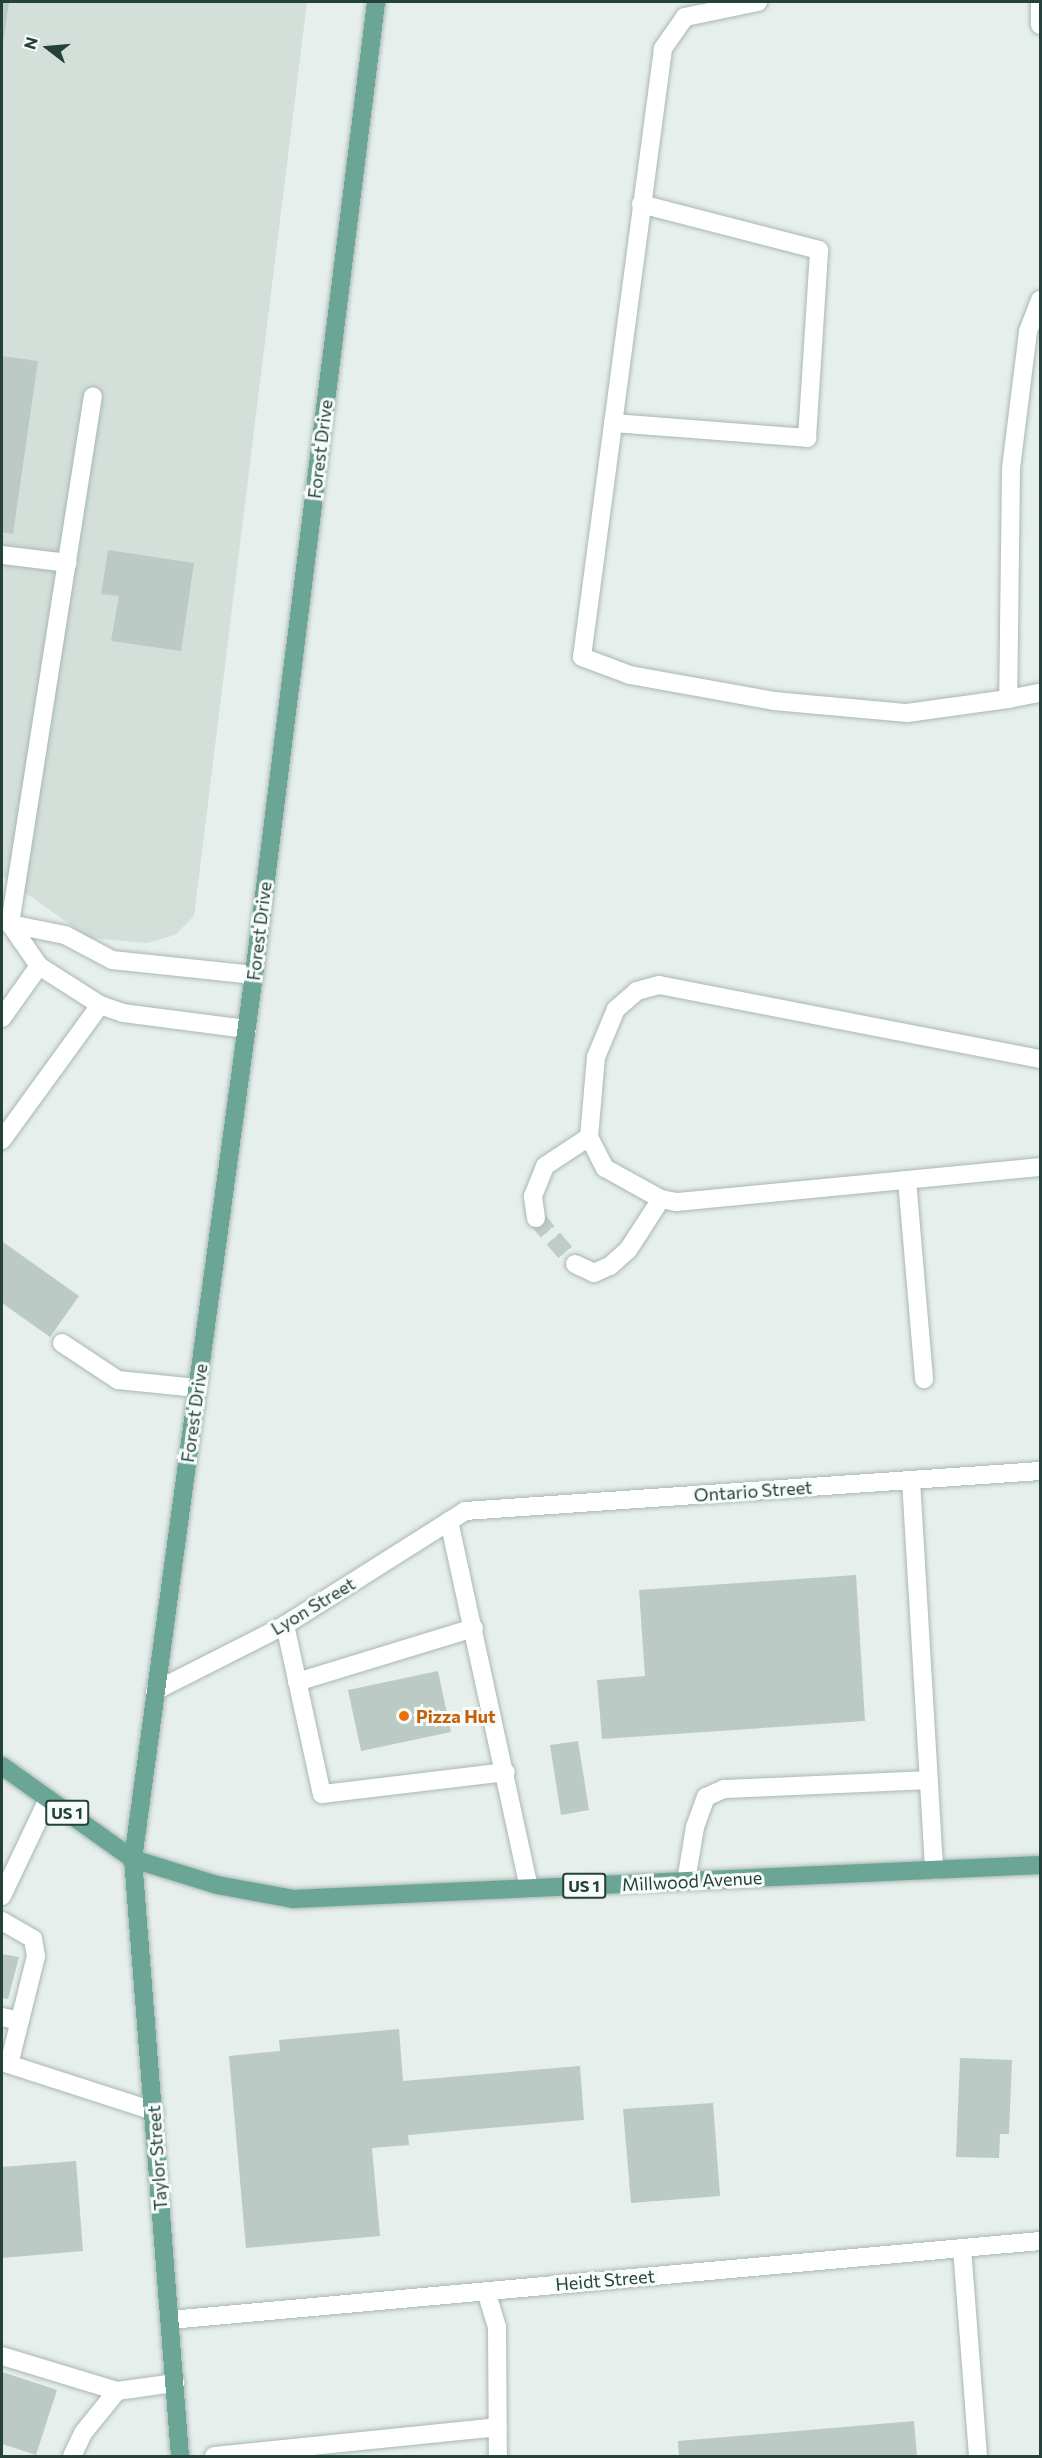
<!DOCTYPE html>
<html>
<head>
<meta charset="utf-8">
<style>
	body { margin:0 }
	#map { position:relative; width:1042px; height:2458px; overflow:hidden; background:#e6efeb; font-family:Commissioner,sans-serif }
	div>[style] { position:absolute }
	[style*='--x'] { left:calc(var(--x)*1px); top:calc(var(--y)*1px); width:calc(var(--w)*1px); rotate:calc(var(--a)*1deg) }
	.built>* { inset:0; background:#d4dfda }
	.building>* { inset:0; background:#bbcac4 }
	.minor-tunnel>* { height:18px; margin-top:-9px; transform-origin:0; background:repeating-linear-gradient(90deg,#bfccc8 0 18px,transparent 0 27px) }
	.roads { filter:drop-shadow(0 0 2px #a8b8b2) drop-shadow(0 0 2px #a8b8b2) }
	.minor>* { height:18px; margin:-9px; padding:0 9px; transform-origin:9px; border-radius:9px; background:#fff }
	.major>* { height:18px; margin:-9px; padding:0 9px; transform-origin:9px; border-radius:9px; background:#6aa596 }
	.dots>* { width:16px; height:16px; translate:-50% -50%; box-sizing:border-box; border:3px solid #f7fbf9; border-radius:50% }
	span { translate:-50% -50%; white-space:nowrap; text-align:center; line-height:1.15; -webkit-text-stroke:6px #f7fbf9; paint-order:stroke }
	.shield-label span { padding:2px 4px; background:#f7fbf9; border:2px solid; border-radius:4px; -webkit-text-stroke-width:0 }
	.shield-label { font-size:16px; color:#24423a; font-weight:700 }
	.street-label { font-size:18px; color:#24423a }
	.food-label { font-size:18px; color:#c56008; font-weight:700 }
	.left { translate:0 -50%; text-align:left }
	.frame { position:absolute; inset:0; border:3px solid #24423a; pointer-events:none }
	.north { position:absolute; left:18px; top:18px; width:60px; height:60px; -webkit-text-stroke:4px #f7fbf9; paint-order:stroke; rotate:286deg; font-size:16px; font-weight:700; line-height:24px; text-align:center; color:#24423a }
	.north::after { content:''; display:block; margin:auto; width:21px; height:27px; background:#24423a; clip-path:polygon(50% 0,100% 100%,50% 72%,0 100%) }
</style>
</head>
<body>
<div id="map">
	<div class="built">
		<div style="clip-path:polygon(2px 2px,307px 2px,194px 916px,175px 935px,147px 943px,89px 938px,2px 876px)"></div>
	</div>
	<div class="building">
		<div style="clip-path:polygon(2px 2px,9px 2px,3px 43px,2px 43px)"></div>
		<div style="clip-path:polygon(2px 356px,38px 361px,13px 534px,2px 532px)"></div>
		<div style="clip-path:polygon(108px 550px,194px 563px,181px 651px,111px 641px,119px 596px,101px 594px)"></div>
		<div style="clip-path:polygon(3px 1242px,79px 1296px,50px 1337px,2px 1303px)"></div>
		<div style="clip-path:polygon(856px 1575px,865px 1721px,602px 1739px,597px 1680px,645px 1676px,639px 1590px)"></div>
		<div style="clip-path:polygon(438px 1671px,451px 1732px,361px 1751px,348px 1690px)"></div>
		<div style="clip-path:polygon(578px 1741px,589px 1810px,561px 1815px,550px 1745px)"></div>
		<div style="clip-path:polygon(2px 1954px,19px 1957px,8px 1999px,2px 1998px)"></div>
		<div style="clip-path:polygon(399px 2029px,403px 2081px,580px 2066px,584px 2120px,408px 2135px,409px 2145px,372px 2148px,380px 2236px,246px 2248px,229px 2056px,280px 2051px,279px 2040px)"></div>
		<div style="clip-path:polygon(960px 2058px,1012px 2060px,1009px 2134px,1000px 2134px,999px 2158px,956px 2157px)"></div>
		<div style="clip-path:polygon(713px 2103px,720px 2196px,631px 2203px,623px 2109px)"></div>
		<div style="clip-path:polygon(76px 2161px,83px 2251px,2px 2258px,2px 2167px)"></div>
		<div style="clip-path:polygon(2px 2372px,57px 2390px,36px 2455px,2px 2444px)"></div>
		<div style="clip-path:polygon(914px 2421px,917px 2456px,679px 2456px,678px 2441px)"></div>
	</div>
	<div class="minor-tunnel">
		<div style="--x:536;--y:1218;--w:60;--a:49.7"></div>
	</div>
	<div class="roads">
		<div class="minor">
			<div style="--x:758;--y:2;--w:75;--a:168.4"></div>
			<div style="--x:685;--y:17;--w:39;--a:125"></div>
			<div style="--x:663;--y:49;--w:613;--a:97.59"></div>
			<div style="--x:582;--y:657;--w:51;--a:20.6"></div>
			<div style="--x:630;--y:675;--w:146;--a:10.2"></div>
			<div style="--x:774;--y:701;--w:134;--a:5.2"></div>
			<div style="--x:907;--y:713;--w:102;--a:-7.9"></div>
			<div style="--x:1040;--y:2;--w:23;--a:90"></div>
			<div style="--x:1040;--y:300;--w:34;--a:111"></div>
			<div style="--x:1028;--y:332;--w:138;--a:97.1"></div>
			<div style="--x:1011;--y:469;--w:230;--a:90.7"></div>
			<div style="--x:1008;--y:699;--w:33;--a:-11"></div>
			<div style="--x:613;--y:423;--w:195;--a:4.4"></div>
			<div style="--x:807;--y:438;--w:188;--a:-86.3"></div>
			<div style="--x:819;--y:250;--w:184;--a:-165.5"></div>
			<div style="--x:2;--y:555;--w:66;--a:6.9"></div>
			<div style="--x:2;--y:917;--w:11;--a:41"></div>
			<div style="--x:10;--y:924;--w:51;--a:55.4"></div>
			<div style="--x:39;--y:966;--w:72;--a:32.6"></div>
			<div style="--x:100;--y:1005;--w:24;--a:19"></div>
			<div style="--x:123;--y:1013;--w:125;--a:7.4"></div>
			<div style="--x:10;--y:924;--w:534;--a:-81.07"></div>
			<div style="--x:10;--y:924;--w:56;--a:11.3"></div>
			<div style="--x:65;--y:935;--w:53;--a:28"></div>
			<div style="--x:112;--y:960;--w:143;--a:6"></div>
			<div style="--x:2;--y:1018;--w:64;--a:-54.6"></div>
			<div style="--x:1040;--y:1059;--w:388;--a:-169"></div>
			<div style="--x:659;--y:985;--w:23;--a:165"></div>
			<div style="--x:637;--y:991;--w:28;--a:139"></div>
			<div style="--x:616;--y:1009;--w:52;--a:112.6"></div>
			<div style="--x:596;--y:1057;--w:80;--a:95"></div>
			<div style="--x:589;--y:1137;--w:35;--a:63"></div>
			<div style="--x:605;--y:1168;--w:64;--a:29"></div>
			<div style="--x:661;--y:1199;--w:16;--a:11"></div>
			<div style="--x:677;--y:1202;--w:365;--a:-5.5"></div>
			<div style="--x:2;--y:1140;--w:167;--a:-54"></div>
			<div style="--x:907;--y:1180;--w:200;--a:85.1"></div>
			<div style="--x:536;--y:1218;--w:22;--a:-98"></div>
			<div style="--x:533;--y:1196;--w:32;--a:-68"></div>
			<div style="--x:545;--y:1166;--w:53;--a:-33.4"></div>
			<div style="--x:575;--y:1264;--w:21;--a:25"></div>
			<div style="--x:594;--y:1273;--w:17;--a:-24"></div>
			<div style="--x:610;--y:1266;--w:24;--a:-42"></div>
			<div style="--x:628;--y:1250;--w:61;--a:-57.1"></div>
			<div style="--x:62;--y:1343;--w:67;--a:33.5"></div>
			<div style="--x:118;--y:1380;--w:79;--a:5.8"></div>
			<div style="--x:911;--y:1480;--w:391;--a:86.6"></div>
			<div style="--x:449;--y:1521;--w:376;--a:77.7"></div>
			<div style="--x:285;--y:1625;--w:173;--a:77.7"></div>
			<div style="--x:322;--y:1794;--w:185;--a:-6.8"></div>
			<div style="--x:297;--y:1682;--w:185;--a:-17"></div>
			<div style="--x:155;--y:1691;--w:146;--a:-26.9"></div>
			<div style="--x:285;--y:1625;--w:213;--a:-32.3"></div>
			<div style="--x:465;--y:1511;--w:576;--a:-3.98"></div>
			<div style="--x:686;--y:1881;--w:55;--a:-80.5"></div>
			<div style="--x:695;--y:1827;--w:32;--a:-70"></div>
			<div style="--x:706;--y:1797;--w:20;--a:-24"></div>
			<div style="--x:724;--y:1789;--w:203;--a:-2.5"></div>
			<div style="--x:2;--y:1896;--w:107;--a:-64.6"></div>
			<div style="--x:2;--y:1921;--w:36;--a:30"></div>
			<div style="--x:33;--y:1939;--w:17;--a:80"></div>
			<div style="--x:36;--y:1956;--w:111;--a:104"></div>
			<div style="--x:2;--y:2017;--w:18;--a:13"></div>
			<div style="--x:2;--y:2062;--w:160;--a:17.9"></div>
			<div style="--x:962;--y:2248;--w:209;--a:85.6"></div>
			<div style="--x:486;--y:2291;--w:38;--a:73"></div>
			<div style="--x:497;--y:2327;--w:129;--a:89.6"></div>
			<div style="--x:170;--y:2320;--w:874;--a:-5.19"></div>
			<div style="--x:2;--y:2356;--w:120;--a:16.9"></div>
			<div style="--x:117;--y:2391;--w:59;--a:-7.9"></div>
			<div style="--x:72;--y:2456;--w:25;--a:-64"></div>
			<div style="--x:83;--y:2433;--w:54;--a:-51"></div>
			<div style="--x:214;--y:2456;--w:285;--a:-5.8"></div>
		</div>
		<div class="major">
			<div style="--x:2;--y:1766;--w:161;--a:35.4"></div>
			<div style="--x:133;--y:1859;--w:88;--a:17.2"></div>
			<div style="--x:217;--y:1885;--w:77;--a:10.4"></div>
			<div style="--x:293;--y:1899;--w:748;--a:-2.61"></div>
			<div style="--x:180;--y:2456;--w:599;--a:-94.5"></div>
			<div style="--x:133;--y:1859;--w:892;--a:-82.21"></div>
			<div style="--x:254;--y:975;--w:981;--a:-82.85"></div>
		</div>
	</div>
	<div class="dots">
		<div style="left:404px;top:1716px;background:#e8710a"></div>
	</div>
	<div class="shield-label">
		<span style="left:67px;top:1813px">US 1</span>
		<span style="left:584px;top:1886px">US 1</span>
	</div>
	<div class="street-label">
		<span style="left:320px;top:449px;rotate:-83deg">Forest Drive</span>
		<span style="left:259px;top:931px;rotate:-83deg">Forest Drive</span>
		<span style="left:194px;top:1413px;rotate:-82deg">Forest Drive</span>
		<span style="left:753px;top:1491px;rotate:-4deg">Ontario Street</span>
		<span style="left:313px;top:1606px;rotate:-31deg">Lyon Street</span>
		<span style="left:692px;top:1881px;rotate:-3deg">Millwood Avenue</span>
		<span style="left:157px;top:2158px;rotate:-94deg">Taylor Street</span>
		<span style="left:605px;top:2280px;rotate:-5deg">Heidt Street</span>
	</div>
	<div class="food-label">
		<span class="left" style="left:416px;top:1716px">Pizza Hut</span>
	</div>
	<div class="frame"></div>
	<div class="north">N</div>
</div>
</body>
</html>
